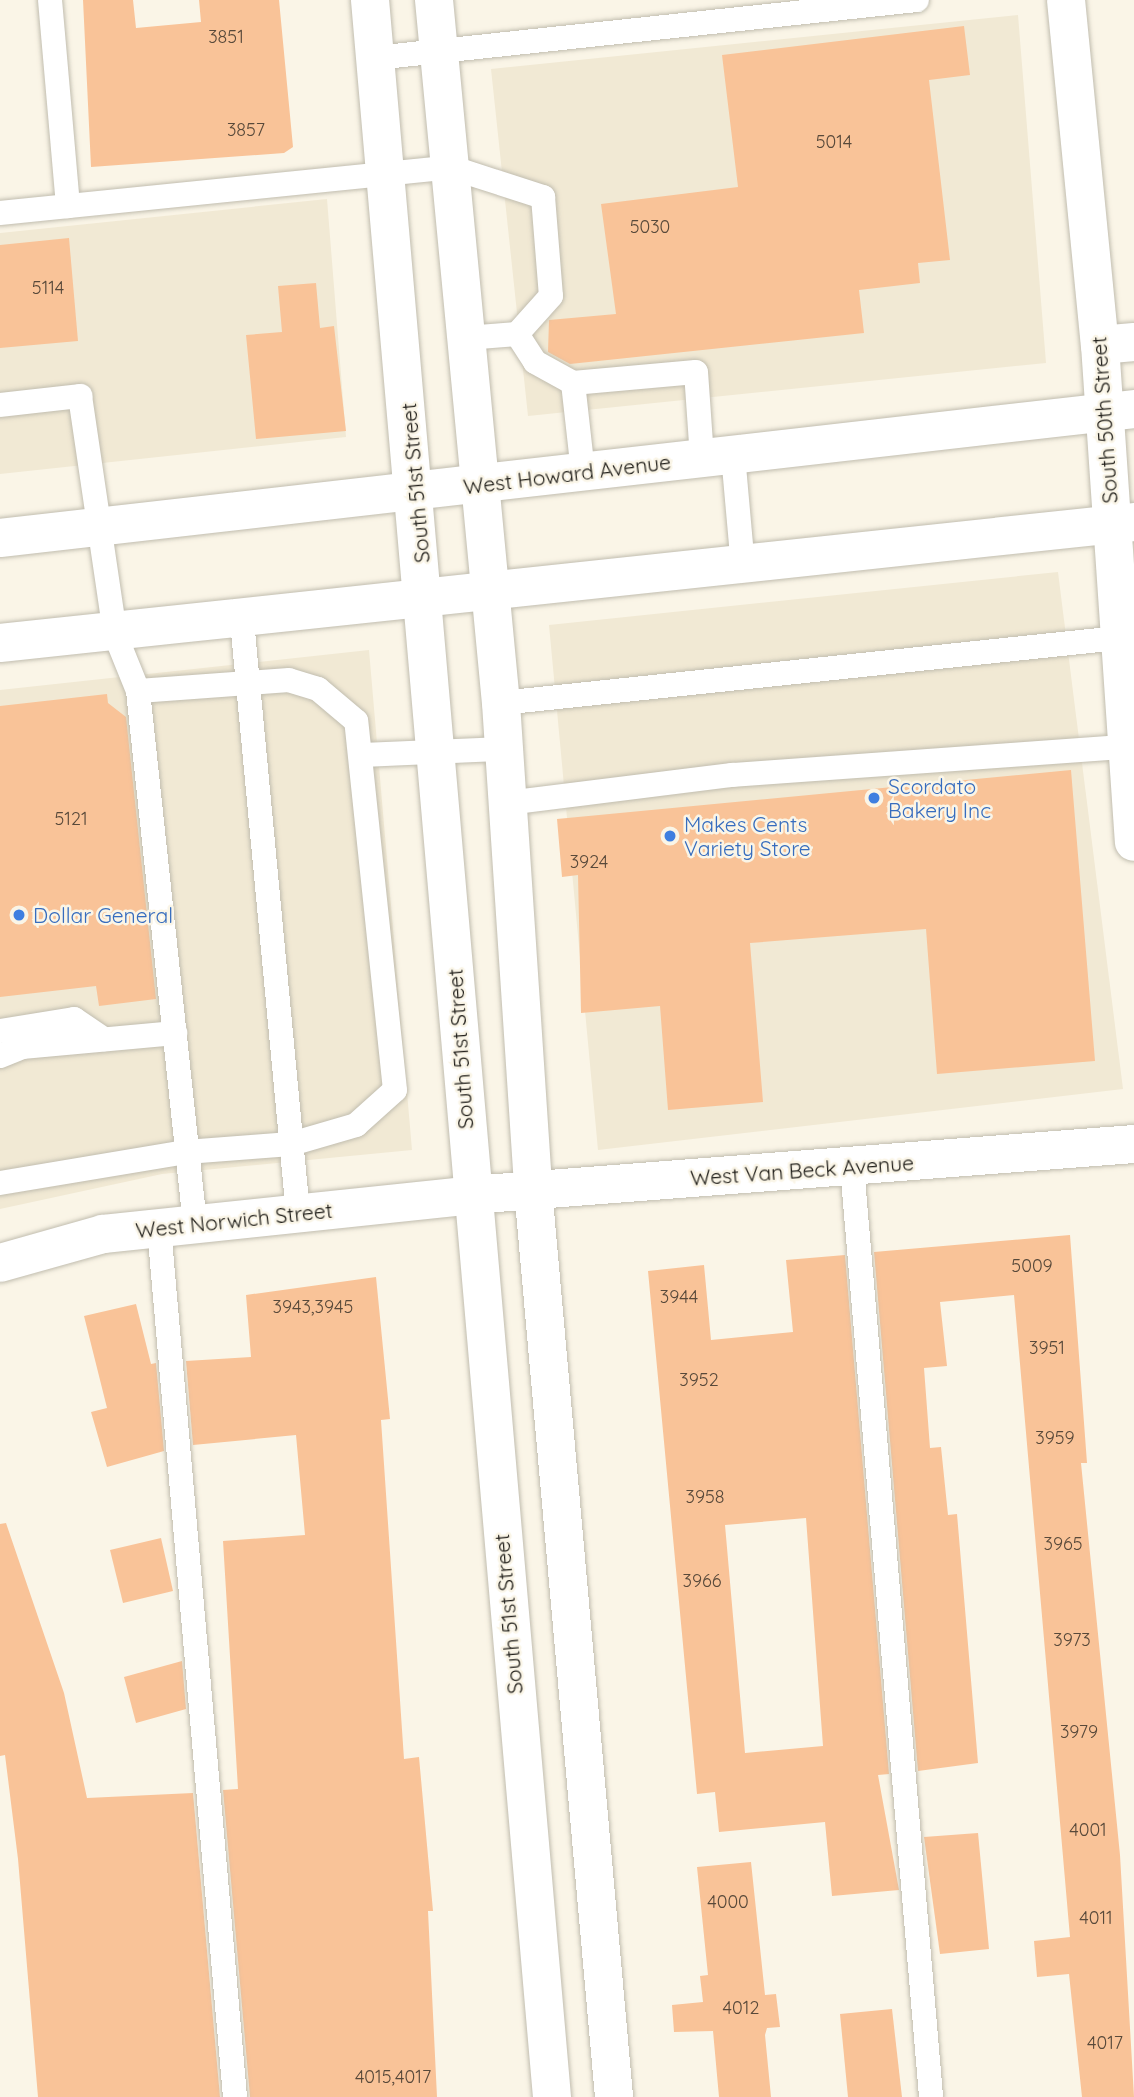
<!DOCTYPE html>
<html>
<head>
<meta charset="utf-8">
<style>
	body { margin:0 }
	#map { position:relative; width:1134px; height:2097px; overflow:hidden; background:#faf5e7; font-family:Quicksand,sans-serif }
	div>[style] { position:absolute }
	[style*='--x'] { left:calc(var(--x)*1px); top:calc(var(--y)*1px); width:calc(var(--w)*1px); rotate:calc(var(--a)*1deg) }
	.built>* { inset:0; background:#f1e9d4 }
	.building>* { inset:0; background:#f9c398 }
	.roads { filter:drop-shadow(0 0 2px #c1bdaf) drop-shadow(0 0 2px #c1bdaf) }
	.service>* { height:24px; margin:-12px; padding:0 12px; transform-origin:12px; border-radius:12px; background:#fff }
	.minor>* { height:38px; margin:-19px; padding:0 19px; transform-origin:19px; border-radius:19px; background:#fff }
	.tertiary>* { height:38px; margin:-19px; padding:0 19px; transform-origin:19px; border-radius:19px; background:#fff }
	.dots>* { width:19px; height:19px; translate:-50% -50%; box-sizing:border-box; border:4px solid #faf5e7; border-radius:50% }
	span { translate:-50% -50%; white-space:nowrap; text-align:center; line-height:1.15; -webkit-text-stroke:5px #faf5e7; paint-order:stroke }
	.number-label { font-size:18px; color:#58493a }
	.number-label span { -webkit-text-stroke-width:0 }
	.street-label { font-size:21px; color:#22201b }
	.shop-label { font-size:21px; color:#366cbe }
	.left { translate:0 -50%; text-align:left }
</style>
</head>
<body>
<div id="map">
	<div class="built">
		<div style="clip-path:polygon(1018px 15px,1046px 363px,528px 416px,491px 69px)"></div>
		<div style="clip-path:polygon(327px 199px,346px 437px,0 474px,0 233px)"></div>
		<div style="clip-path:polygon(1058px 572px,1123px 1089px,598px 1150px,549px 625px)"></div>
		<div style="clip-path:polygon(369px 650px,412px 1150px,162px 1174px,0 1209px,0 690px)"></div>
	</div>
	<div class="building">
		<div style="clip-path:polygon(83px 0,133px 0,136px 28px,201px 22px,199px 0,279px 0,293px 147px,284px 153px,91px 167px)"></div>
		<div style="clip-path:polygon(964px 26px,970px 75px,929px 80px,950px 260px,918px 263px,920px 283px,859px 290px,864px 333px,570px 364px,548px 352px,549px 320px,616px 314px,601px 204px,738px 187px,722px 55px)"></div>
		<div style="clip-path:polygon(69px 238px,78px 341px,0 348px,0 245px)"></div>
		<div style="clip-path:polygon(316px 283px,320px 328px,334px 326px,346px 431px,256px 439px,246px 335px,282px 332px,278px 286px)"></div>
		<div style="clip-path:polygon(107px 694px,108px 703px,126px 717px,156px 999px,99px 1006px,96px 986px,0 997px,0 706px)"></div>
		<div style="clip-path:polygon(1071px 770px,1095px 1061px,937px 1074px,926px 929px,750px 943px,763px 1102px,668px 1110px,660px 1006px,581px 1013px,578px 875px,562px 877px,557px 819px)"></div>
		<div style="clip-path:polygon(1070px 1235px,1087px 1463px,1081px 1463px,1120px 1855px,1134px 2097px,1082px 2097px,1069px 1974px,1037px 1977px,1034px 1941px,1070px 1937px,1014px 1295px,940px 1302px,947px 1366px,924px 1368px,930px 1448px,941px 1447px,948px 1515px,957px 1514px,978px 1763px,918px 1771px,874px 1252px)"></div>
		<div style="clip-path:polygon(evenodd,845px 1255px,889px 1774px,878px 1775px,899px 1890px,832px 1896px,825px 1822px,719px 1832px,715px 1792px,697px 1794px,648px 1271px,704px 1265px,711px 1340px,793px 1332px,786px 1260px,845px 1255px,806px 1518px,823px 1746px,745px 1753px,725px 1525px,806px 1518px)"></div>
		<div style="clip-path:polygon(376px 1277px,390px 1419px,381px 1420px,404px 1759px,419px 1757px,433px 1911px,428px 1911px,437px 2097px,250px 2097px,223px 1790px,238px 1789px,223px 1541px,305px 1535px,296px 1435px,193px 1445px,186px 1361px,251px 1357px,246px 1295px)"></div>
		<div style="clip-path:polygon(136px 1304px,151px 1364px,156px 1363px,164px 1451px,107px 1467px,91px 1412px,107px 1408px,84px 1316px)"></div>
		<div style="clip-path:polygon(6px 1523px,64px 1693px,87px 1798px,193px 1793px,220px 2097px,38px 2097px,18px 1859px,5px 1755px,0 1756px,0 1524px)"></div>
		<div style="clip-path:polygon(161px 1538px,173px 1591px,123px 1603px,110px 1550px)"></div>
		<div style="clip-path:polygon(182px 1661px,186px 1709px,136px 1723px,124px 1677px)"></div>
		<div style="clip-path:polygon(978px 1833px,989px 1949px,940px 1954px,924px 1837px)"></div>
		<div style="clip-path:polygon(751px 1862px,765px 1995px,776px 1994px,780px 2027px,767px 2028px,765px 2035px,771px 2097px,719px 2097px,713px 2031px,674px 2032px,672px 2005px,703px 2002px,700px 1976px,708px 1975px,697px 1867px)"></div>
		<div style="clip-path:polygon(892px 2009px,902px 2097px,848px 2097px,840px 2014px)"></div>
	</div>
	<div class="roads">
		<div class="service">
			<div style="--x:50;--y:0;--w:207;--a:85"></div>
			<div style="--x:375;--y:58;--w:545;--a:-6.11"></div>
			<div style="--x:0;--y:213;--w:452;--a:-5.8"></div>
			<div style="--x:450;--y:167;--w:98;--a:17.9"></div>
			<div style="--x:543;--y:197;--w:99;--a:85.4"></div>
			<div style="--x:551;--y:296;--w:51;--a:131.8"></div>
			<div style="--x:517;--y:334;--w:51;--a:175.5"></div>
			<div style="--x:517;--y:334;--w:33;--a:57"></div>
			<div style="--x:535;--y:362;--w:43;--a:28.9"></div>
			<div style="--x:0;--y:405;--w:81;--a:-6.4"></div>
			<div style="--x:80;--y:396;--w:241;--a:81.6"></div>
			<div style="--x:115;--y:634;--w:61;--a:68"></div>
			<div style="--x:138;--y:691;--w:536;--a:83.9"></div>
			<div style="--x:733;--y:455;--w:111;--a:84.9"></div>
			<div style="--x:583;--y:472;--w:90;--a:-96.4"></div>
			<div style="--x:573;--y:383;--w:123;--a:-5.1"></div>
			<div style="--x:696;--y:372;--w:86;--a:86"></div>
			<div style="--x:242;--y:621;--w:595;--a:84.6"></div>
			<div style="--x:501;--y:703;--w:620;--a:-6.01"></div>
			<div style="--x:363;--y:755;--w:140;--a:-2.5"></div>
			<div style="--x:507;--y:803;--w:227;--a:-7.1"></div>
			<div style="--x:732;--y:775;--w:393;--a:-4.1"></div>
			<div style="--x:0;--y:1031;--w:75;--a:-9.2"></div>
			<div style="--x:74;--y:1019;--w:36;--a:34"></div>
			<div style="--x:0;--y:1056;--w:24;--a:-22"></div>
			<div style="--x:22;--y:1047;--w:154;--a:-5.2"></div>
			<div style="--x:852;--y:1167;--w:933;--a:85.14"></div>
			<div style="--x:0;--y:1183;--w:189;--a:-9.5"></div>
			<div style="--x:186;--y:1152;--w:105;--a:-4.4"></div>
			<div style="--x:291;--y:1144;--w:68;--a:-16.3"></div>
			<div style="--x:356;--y:1125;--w:52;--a:-41.9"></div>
			<div style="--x:395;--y:1090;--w:371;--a:-96"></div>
			<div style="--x:356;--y:721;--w:50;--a:-139.9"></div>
			<div style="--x:318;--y:689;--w:30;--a:-163"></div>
			<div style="--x:289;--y:680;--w:151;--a:175.8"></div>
			<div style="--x:159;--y:1228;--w:872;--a:85"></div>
		</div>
		<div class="minor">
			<div style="--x:1066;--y:0;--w:347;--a:84.4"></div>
			<div style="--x:1100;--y:345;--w:498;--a:86.1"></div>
			<div style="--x:1100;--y:345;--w:34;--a:-5"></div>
			<div style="--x:0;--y:1263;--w:107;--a:-15.7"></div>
			<div style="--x:103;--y:1234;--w:370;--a:-6"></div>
			<div style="--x:471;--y:1195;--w:665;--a:-4.4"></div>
		</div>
		<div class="tertiary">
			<div style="--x:370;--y:0;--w:2105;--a:85.04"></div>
			<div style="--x:434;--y:0;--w:706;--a:84.56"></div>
			<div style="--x:501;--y:703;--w:487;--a:86.2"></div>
			<div style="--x:533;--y:1189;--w:912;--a:84.9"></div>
			<div style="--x:0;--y:538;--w:1141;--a:-6.49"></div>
			<div style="--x:0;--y:643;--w:1140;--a:-6.09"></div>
		</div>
	</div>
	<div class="dots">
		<div style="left:874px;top:798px;background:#3f7fe0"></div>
		<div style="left:670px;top:836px;background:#3f7fe0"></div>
		<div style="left:19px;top:915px;background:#3f7fe0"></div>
	</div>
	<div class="number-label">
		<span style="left:226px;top:37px">3851</span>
		<span style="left:246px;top:130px">3857</span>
		<span style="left:834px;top:142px">5014</span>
		<span style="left:650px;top:227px">5030</span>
		<span style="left:48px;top:288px">5114</span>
		<span style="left:71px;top:819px">5121</span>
		<span style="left:589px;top:862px">3924</span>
		<span style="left:1032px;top:1266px">5009</span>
		<span style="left:679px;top:1297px">3944</span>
		<span style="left:313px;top:1307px">3943,3945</span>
		<span style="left:1047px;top:1348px">3951</span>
		<span style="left:699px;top:1380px">3952</span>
		<span style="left:1055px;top:1438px">3959</span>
		<span style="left:705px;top:1497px">3958</span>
		<span style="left:1063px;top:1544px">3965</span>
		<span style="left:702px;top:1581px">3966</span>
		<span style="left:1072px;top:1640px">3973</span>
		<span style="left:1079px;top:1732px">3979</span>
		<span style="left:1088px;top:1830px">4001</span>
		<span style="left:728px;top:1902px">4000</span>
		<span style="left:1096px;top:1918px">4011</span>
		<span style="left:741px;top:2008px">4012</span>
		<span style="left:1105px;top:2043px">4017</span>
		<span style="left:393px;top:2077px">4015,4017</span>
	</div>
	<div class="street-label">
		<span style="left:1104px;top:420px;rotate:-94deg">South 50th Street</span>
		<span style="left:567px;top:474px;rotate:-7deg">West Howard Avenue</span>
		<span style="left:415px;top:483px;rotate:-95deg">South 51st Street</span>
		<span style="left:460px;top:1049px;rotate:-94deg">South 51st Street</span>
		<span style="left:802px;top:1170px;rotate:-4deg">West Van Beck Avenue</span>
		<span style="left:234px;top:1220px;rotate:-6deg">West Norwich Street</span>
		<span style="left:508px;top:1614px;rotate:-95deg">South 51st Street</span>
	</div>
	<div class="shop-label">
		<span class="left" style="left:888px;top:798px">Scordato<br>Bakery Inc</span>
		<span class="left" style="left:684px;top:836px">Makes Cents<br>Variety Store</span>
		<span class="left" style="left:33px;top:915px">Dollar General</span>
	</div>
</div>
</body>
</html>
